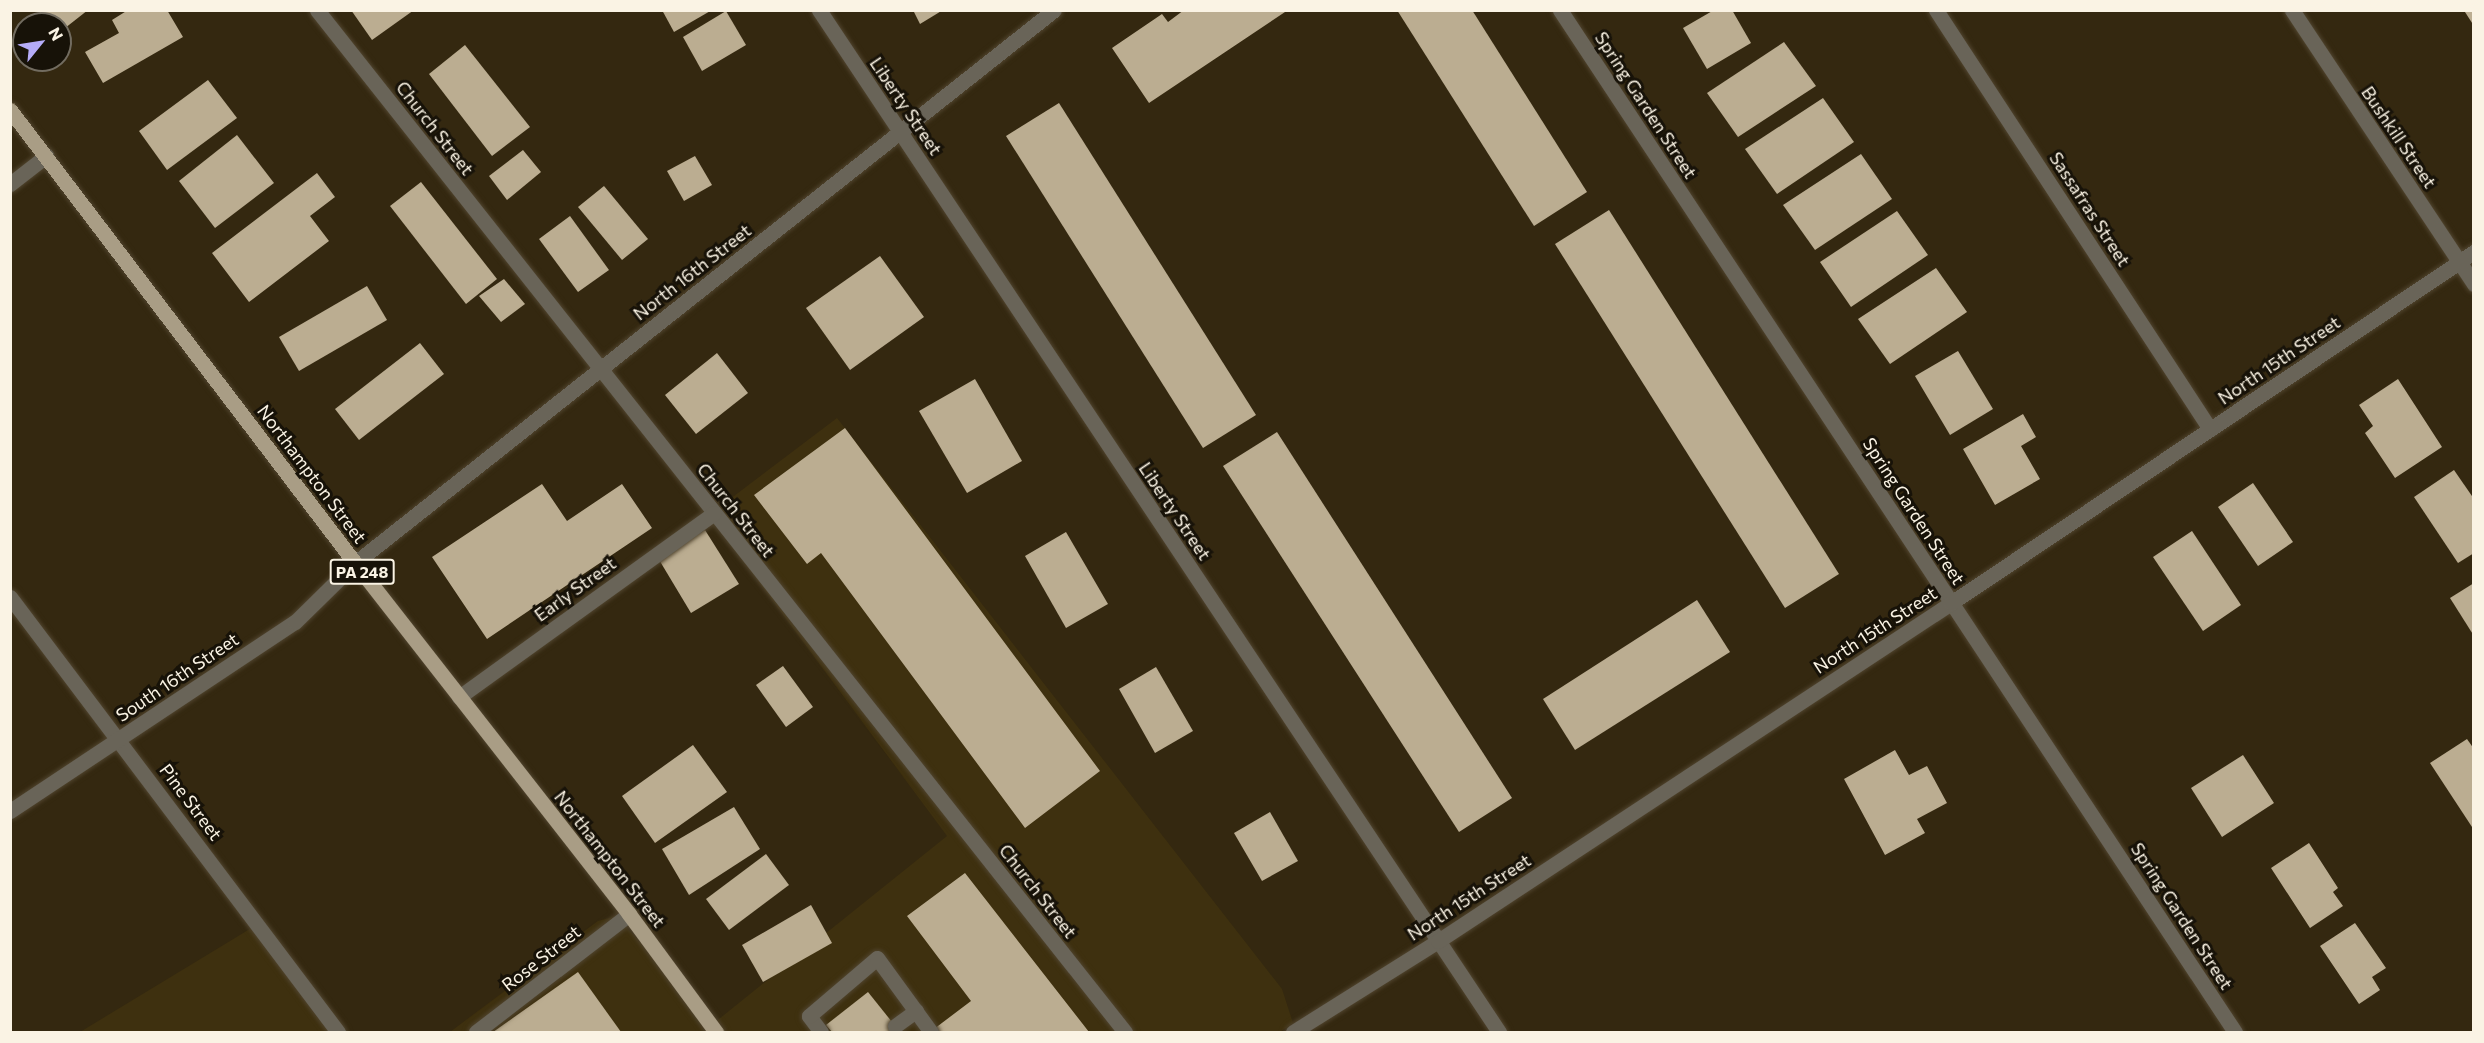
<!DOCTYPE html>
<html>
<head>
<meta charset="utf-8">
<style>
	body { margin:0 }
	#map { position:relative; width:2484px; height:1043px; overflow:hidden; background:#342810; font-family:Commissioner,sans-serif }
	div>[style] { position:absolute }
	[style*='--x'] { left:calc(var(--x)*1px); top:calc(var(--y)*1px); width:calc(var(--w)*1px); rotate:calc(var(--a)*1deg) }
	.built>* { inset:0; background:#3e300f }
	.building>* { inset:0; background:#bbad91 }
	.roads { filter:drop-shadow(0 0 2px #50442e) drop-shadow(0 0 2px #50442e) }
	.service>* { height:15px; margin:-7.5px; padding:0 7.5px; transform-origin:7.5px; border-radius:7.5px; background:#696458 }
	.minor>* { height:15px; margin:-7.5px; padding:0 7.5px; transform-origin:7.5px; border-radius:7.5px; background:#696458 }
	.primary>* { height:15px; margin:-7.5px; padding:0 7.5px; transform-origin:7.5px; border-radius:7.5px; background:#a99d85 }
	span { translate:-50% -50%; white-space:nowrap; text-align:center; line-height:1.15; -webkit-text-stroke:6px #171208; paint-order:stroke }
	.shield-label span { padding:2px 4px; background:#171208; border:2px solid; border-radius:4px; -webkit-text-stroke-width:0 }
	.shield-label { font-size:16px; color:#faf3e4; font-weight:700 }
	.street-label { font-size:18px; color:#faf3e4 }
	.frame { position:absolute; inset:0; border:12px solid #faf3e4; pointer-events:none }
	.north { position:absolute; left:12px; top:12px; width:60px; height:60px; box-sizing:border-box; background:#171208; border:2px solid #726c60; border-radius:50%; rotate:60deg; font-size:16px; font-weight:700; line-height:24px; text-align:center; color:#faf3e4 }
	.north::after { content:''; display:block; margin:auto; width:21px; height:27px; background:#b5acf8; clip-path:polygon(50% 0,100% 100%,50% 72%,0 100%) }
</style>
</head>
<body>
<div id="map">
	<div class="built">
		<div style="clip-path:polygon(837px 418px,1282px 989px,1293px 1023px,1280px 1032px,450px 1032px,598px 921px,616px 916px,714px 1023px,947px 836px,709px 515px)"></div>
		<div style="clip-path:polygon(263px 921px,340px 1032px,80px 1032px)"></div>
	</div>
	<div class="building">
		<div style="clip-path:polygon(38px 10px,88px 10px,60px 32px,60px 24px,48px 24px)"></div>
		<div style="clip-path:polygon(128px 10px,167px 10px,183px 37px,103px 83px,85px 52px,119px 33px,112px 20px)"></div>
		<div style="clip-path:polygon(351px 10px,414px 10px,372px 40px)"></div>
		<div style="clip-path:polygon(662px 10px,712px 10px,674px 32px)"></div>
		<div style="clip-path:polygon(913px 10px,943px 10px,920px 24px)"></div>
		<div style="clip-path:polygon(1184px 10px,1288px 10px,1149px 103px,1112px 48px,1162px 14px,1168px 22px)"></div>
		<div style="clip-path:polygon(1397px 10px,1472px 10px,1587px 192px,1534px 226px)"></div>
		<div style="clip-path:polygon(1714px 10px,1732px 10px,1751px 43px,1707px 69px,1683px 28px)"></div>
		<div style="clip-path:polygon(2468px 10px,2474px 10px,2474px 26px,2465px 12px)"></div>
		<div style="clip-path:polygon(726px 11px,746px 45px,702px 71px,683px 37px)"></div>
		<div style="clip-path:polygon(1784px 42px,1816px 86px,1738px 137px,1707px 93px)"></div>
		<div style="clip-path:polygon(465px 45px,530px 127px,492px 156px,429px 74px)"></div>
		<div style="clip-path:polygon(208px 80px,237px 118px,167px 170px,139px 131px)"></div>
		<div style="clip-path:polygon(1823px 98px,1854px 142px,1777px 194px,1745px 149px)"></div>
		<div style="clip-path:polygon(1059px 103px,1256px 415px,1203px 448px,1006px 136px)"></div>
		<div style="clip-path:polygon(237px 135px,274px 183px,215px 228px,179px 181px)"></div>
		<div style="clip-path:polygon(523px 150px,541px 172px,507px 200px,489px 176px)"></div>
		<div style="clip-path:polygon(1861px 154px,1892px 199px,1815px 250px,1783px 205px)"></div>
		<div style="clip-path:polygon(695px 156px,712px 185px,684px 201px,667px 171px)"></div>
		<div style="clip-path:polygon(317px 173px,335px 197px,310px 216px,329px 241px,249px 302px,212px 253px)"></div>
		<div style="clip-path:polygon(421px 182px,497px 279px,466px 304px,390px 206px)"></div>
		<div style="clip-path:polygon(604px 186px,648px 239px,622px 260px,578px 207px)"></div>
		<div style="clip-path:polygon(1609px 210px,1839px 574px,1785px 608px,1555px 244px)"></div>
		<div style="clip-path:polygon(1897px 211px,1928px 255px,1851px 307px,1820px 262px)"></div>
		<div style="clip-path:polygon(570px 216px,609px 270px,578px 292px,539px 239px)"></div>
		<div style="clip-path:polygon(880px 256px,924px 317px,850px 370px,806px 308px)"></div>
		<div style="clip-path:polygon(1936px 268px,1967px 312px,1890px 364px,1858px 319px)"></div>
		<div style="clip-path:polygon(504px 279px,525px 304px,501px 322px,479px 296px)"></div>
		<div style="clip-path:polygon(367px 286px,387px 320px,299px 371px,279px 337px)"></div>
		<div style="clip-path:polygon(420px 343px,444px 374px,359px 440px,335px 409px)"></div>
		<div style="clip-path:polygon(1958px 351px,1993px 409px,1950px 435px,1915px 376px)"></div>
		<div style="clip-path:polygon(717px 353px,748px 393px,696px 434px,665px 395px)"></div>
		<div style="clip-path:polygon(975px 379px,1022px 461px,967px 493px,919px 411px)"></div>
		<div style="clip-path:polygon(2398px 379px,2442px 447px,2395px 478px,2365px 433px,2373px 426px,2359px 405px)"></div>
		<div style="clip-path:polygon(2023px 414px,2036px 437px,2021px 446px,2040px 479px,1995px 505px,1963px 449px)"></div>
		<div style="clip-path:polygon(845px 428px,1100px 771px,1025px 828px,821px 553px,807px 564px,754px 495px)"></div>
		<div style="clip-path:polygon(1277px 432px,1512px 798px,1459px 832px,1223px 466px)"></div>
		<div style="clip-path:polygon(2454px 470px,2474px 499px,2474px 553px,2458px 563px,2414px 497px)"></div>
		<div style="clip-path:polygon(2253px 483px,2293px 542px,2258px 566px,2218px 507px)"></div>
		<div style="clip-path:polygon(542px 484px,567px 521px,622px 484px,652px 528px,487px 639px,432px 557px)"></div>
		<div style="clip-path:polygon(705px 530px,739px 584px,691px 613px,658px 558px)"></div>
		<div style="clip-path:polygon(2192px 531px,2241px 605px,2203px 631px,2153px 557px)"></div>
		<div style="clip-path:polygon(1066px 532px,1108px 604px,1066px 628px,1025px 556px)"></div>
		<div style="clip-path:polygon(2474px 583px,2474px 636px,2450px 598px)"></div>
		<div style="clip-path:polygon(1697px 600px,1730px 652px,1575px 750px,1543px 699px)"></div>
		<div style="clip-path:polygon(783px 666px,813px 707px,786px 727px,756px 685px)"></div>
		<div style="clip-path:polygon(1156px 667px,1193px 731px,1155px 753px,1119px 689px)"></div>
		<div style="clip-path:polygon(2467px 739px,2474px 749px,2474px 830px,2430px 763px)"></div>
		<div style="clip-path:polygon(693px 745px,727px 792px,655px 843px,622px 796px)"></div>
		<div style="clip-path:polygon(1895px 750px,1909px 775px,1927px 766px,1947px 803px,1917px 819px,1925px 833px,1885px 855px,1844px 779px)"></div>
		<div style="clip-path:polygon(2243px 755px,2274px 803px,2222px 837px,2191px 788px)"></div>
		<div style="clip-path:polygon(734px 807px,760px 849px,689px 895px,662px 849px)"></div>
		<div style="clip-path:polygon(1270px 812px,1298px 861px,1262px 881px,1234px 833px)"></div>
		<div style="clip-path:polygon(2309px 843px,2338px 888px,2333px 892px,2343px 906px,2310px 928px,2271px 868px)"></div>
		<div style="clip-path:polygon(766px 854px,789px 885px,729px 930px,706px 899px)"></div>
		<div style="clip-path:polygon(965px 873px,1089px 1032px,930px 1032px,971px 1001px,907px 916px)"></div>
		<div style="clip-path:polygon(811px 905px,832px 943px,763px 982px,742px 945px)"></div>
		<div style="clip-path:polygon(2355px 923px,2386px 968px,2372px 977px,2380px 990px,2359px 1004px,2320px 946px)"></div>
		<div style="clip-path:polygon(578px 972px,621px 1032px,493px 1032px)"></div>
		<div style="clip-path:polygon(868px 992px,900px 1032px,832px 1032px,826px 1025px)"></div>
	</div>
	<div class="roads">
		<div class="service">
			<div style="--x:317;--y:10;--w:1303;--a:51.67"></div>
			<div style="--x:1936;--y:10;--w:501;--a:56.82"></div>
			<div style="--x:10;--y:184;--w:46;--a:-37.9"></div>
			<div style="--x:10;--y:597;--w:545;--a:52.98"></div>
			<div style="--x:459;--y:697;--w:314;--a:-35.8"></div>
			<div style="--x:895;--y:1026;--w:26;--a:-36"></div>
			<div style="--x:476;--y:1032;--w:193;--a:-37.6"></div>
			<div style="--x:821;--y:1032;--w:20;--a:-127"></div>
			<div style="--x:809;--y:1016;--w:89;--a:-40.5"></div>
			<div style="--x:877;--y:958;--w:92;--a:53.9"></div>
		</div>
		<div class="minor">
			<div style="--x:819;--y:10;--w:1228;--a:56.36"></div>
			<div style="--x:1560;--y:10;--w:1225;--a:56.56"></div>
			<div style="--x:2292;--y:10;--w:329;--a:56.4"></div>
			<div style="--x:10;--y:811;--w:342;--a:-33.6"></div>
			<div style="--x:295;--y:622;--w:84;--a:-44.5"></div>
			<div style="--x:355;--y:563;--w:891;--a:-38.35"></div>
			<div style="--x:1293;--y:1032;--w:171;--a:-32.1"></div>
			<div style="--x:1438;--y:941;--w:614;--a:-33.38"></div>
			<div style="--x:1951;--y:603;--w:630;--a:-33.87"></div>
		</div>
		<div class="primary">
			<div style="--x:10;--y:110;--w:569;--a:52.71"></div>
			<div style="--x:355;--y:563;--w:445;--a:52"></div>
			<div style="--x:629;--y:914;--w:147;--a:53.6"></div>
		</div>
	</div>
	<div class="shield-label">
		<span style="left:362px;top:572px">PA 248</span>
	</div>
	<div class="street-label">
		<span style="left:1646px;top:105px;rotate:57deg">Spring Garden Street</span>
		<span style="left:906px;top:106px;rotate:56deg">Liberty Street</span>
		<span style="left:435px;top:128px;rotate:52deg">Church Street</span>
		<span style="left:2399px;top:137px;rotate:56deg">Bushkill Street</span>
		<span style="left:2090px;top:209px;rotate:57deg">Sassafras Street</span>
		<span style="left:692px;top:272px;rotate:-38deg">North 16th Street</span>
		<span style="left:2279px;top:360px;rotate:-34deg">North 15th Street</span>
		<span style="left:312px;top:474px;rotate:53deg">Northampton Street</span>
		<span style="left:736px;top:510px;rotate:52deg">Church Street</span>
		<span style="left:1175px;top:511px;rotate:56deg">Liberty Street</span>
		<span style="left:1914px;top:511px;rotate:57deg">Spring Garden Street</span>
		<span style="left:575px;top:589px;rotate:-36deg">Early Street</span>
		<span style="left:1875px;top:630px;rotate:-33deg">North 15th Street</span>
		<span style="left:177px;top:677px;rotate:-34deg">South 16th Street</span>
		<span style="left:191px;top:802px;rotate:53deg">Pine Street</span>
		<span style="left:610px;top:859px;rotate:52deg">Northampton Street</span>
		<span style="left:1038px;top:891px;rotate:52deg">Church Street</span>
		<span style="left:1469px;top:897px;rotate:-33deg">North 15th Street</span>
		<span style="left:2182px;top:916px;rotate:57deg">Spring Garden Street</span>
		<span style="left:541px;top:958px;rotate:-38deg">Rose Street</span>
	</div>
	<div class="frame"></div>
	<div class="north">N</div>
</div>
</body>
</html>
